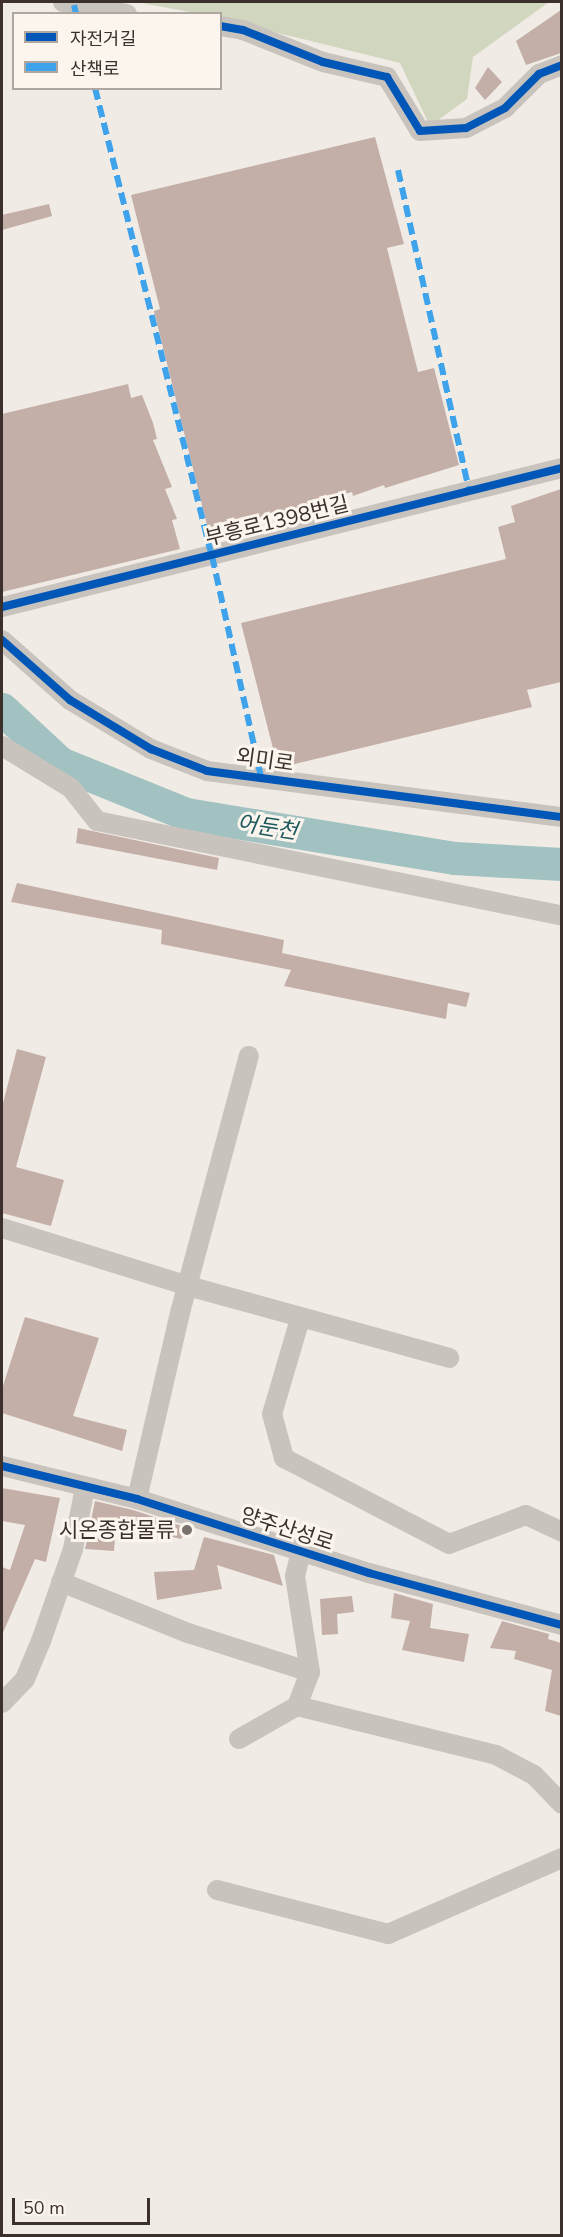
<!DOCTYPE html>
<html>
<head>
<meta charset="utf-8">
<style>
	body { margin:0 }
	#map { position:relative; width:563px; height:2237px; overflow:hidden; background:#f0ebe5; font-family:"Nunito Sans","Noto Sans KR",sans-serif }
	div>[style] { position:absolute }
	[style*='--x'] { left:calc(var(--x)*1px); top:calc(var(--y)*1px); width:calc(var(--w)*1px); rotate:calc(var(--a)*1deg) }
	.green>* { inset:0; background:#d1d6bf }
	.river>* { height:33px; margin:-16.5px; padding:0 16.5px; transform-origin:16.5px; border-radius:16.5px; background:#a1c2c1 }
	.building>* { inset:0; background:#c3afa7 }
	.minor>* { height:20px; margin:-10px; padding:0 10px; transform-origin:10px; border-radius:10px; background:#c9c3be }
	.quiet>* { height:6px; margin-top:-3px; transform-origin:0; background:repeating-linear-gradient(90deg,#3fa3eb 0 12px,transparent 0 18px) }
	.cycleway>* { height:8px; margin:-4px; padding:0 4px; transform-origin:4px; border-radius:4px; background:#0057b8 }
	.dots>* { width:16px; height:16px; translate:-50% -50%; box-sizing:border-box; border:3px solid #fbf5ee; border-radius:50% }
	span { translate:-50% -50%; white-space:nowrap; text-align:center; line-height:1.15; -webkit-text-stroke:6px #fbf5ee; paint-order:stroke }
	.street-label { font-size:21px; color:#3b302b }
	.poi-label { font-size:21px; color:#3b302b }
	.right { translate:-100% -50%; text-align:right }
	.water-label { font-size:22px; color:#1f5a5e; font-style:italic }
	.frame { position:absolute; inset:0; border:3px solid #3b302b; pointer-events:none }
	.legend { position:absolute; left:12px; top:12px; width:210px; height:78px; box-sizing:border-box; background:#fbf5ee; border:2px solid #aea6a0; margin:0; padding:8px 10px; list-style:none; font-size:18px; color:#3b302b }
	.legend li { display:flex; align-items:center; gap:12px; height:30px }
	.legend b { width:30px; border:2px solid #aea6a0 }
	.scale { position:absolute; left:12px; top:2198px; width:138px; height:27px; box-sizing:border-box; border:3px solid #3b302b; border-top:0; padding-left:8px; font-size:18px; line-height:21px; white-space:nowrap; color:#3b302b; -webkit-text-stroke:4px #fbf5ee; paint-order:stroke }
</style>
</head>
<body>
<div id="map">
	<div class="green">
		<div style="clip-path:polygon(136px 2px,549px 2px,473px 57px,467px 99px,430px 126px,400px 63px,221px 19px,220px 14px,195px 13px)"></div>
	</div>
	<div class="river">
		<div style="--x:2;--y:709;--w:79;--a:43"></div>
		<div style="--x:60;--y:763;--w:136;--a:22"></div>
		<div style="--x:186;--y:814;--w:272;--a:9.3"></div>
		<div style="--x:454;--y:858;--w:108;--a:3.2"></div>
	</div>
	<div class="building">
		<div style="clip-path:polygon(561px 10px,561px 53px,526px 65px,516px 41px)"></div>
		<div style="clip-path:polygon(488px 67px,502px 82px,485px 100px,475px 88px)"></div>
		<div style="clip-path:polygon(375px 137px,404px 244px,387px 248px,418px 372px,434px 368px,459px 465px,385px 488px,384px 485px,353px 496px,352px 492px,322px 500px,257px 521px,256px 515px,208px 529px,154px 311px,160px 309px,131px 195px)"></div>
		<div style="clip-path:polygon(49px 204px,52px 216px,2px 230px,2px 215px)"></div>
		<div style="clip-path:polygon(128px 384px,131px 398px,142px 395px,153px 423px,157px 439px,153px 440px,172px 487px,165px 489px,177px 519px,172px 520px,180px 549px,2px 592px,2px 414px)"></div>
		<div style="clip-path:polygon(561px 489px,561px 682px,527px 690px,532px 707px,278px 768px,241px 623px,506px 559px,498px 527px,515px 522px,511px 506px)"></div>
		<div style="clip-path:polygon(78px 828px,219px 858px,217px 870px,76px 843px)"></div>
		<div style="clip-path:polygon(17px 883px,284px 940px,282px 953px,470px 993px,466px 1007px,448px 1003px,446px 1019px,284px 986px,291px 970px,161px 944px,162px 930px,11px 902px)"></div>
		<div style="clip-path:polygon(17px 1049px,46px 1057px,16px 1167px,64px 1180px,51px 1226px,2px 1213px,2px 1107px)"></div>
		<div style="clip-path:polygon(25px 1317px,99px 1338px,73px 1416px,127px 1430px,122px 1451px,2px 1413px,2px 1389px)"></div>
		<div style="clip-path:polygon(2px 1488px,60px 1498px,46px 1562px,35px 1559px,2px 1635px,2px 1567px,10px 1570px,25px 1525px,2px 1521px)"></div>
		<div style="clip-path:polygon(95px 1501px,133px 1510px,188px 1528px,181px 1539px,116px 1524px,114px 1551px,85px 1549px)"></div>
		<div style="clip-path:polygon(204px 1537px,274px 1555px,283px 1586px,217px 1565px,222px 1589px,157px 1600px,154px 1572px,194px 1570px)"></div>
		<div style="clip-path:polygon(394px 1593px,433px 1604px,430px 1628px,469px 1634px,464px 1662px,402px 1650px,410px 1621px,391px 1618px)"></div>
		<div style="clip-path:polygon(352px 1596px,354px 1612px,337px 1614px,338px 1634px,322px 1635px,320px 1599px)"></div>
		<div style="clip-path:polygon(502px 1621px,549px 1634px,548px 1639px,561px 1643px,561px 1716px,545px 1711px,552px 1670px,514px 1659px,516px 1651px,490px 1648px)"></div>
	</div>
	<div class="minor">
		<div style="--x:63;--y:2;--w:65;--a:10.6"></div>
		<div style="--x:220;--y:26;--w:23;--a:10"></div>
		<div style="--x:243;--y:30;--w:86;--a:21.8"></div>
		<div style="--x:323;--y:62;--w:66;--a:13.2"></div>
		<div style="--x:387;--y:77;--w:63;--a:58.6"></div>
		<div style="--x:420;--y:131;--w:46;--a:-3.7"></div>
		<div style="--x:466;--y:128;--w:44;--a:-27.1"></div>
		<div style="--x:505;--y:108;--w:48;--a:-45"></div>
		<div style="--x:539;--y:74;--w:25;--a:-21"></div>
		<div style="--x:2;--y:607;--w:577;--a:-13.94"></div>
		<div style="--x:2;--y:640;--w:91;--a:41.4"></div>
		<div style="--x:70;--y:700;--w:95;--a:31.2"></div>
		<div style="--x:151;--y:749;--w:60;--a:21.4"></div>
		<div style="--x:207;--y:771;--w:358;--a:7.4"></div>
		<div style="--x:2;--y:746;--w:81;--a:31.3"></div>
		<div style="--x:71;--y:788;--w:42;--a:51.8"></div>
		<div style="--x:97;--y:821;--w:475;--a:11.5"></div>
		<div style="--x:2;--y:1228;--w:195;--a:17.3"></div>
		<div style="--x:188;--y:1286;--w:271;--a:15.4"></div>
		<div style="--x:300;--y:1319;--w:99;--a:106.4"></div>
		<div style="--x:272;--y:1414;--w:46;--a:74.7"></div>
		<div style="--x:284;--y:1458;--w:186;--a:27.5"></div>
		<div style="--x:449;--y:1544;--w:82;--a:-20.6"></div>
		<div style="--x:526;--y:1515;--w:40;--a:25"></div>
		<div style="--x:2;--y:1466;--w:139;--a:13.7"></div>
		<div style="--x:137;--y:1499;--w:244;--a:17.7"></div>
		<div style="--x:369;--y:1573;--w:200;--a:15.1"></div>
		<div style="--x:137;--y:1499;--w:195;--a:-77"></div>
		<div style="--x:181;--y:1309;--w:262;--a:-75"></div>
		<div style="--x:61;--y:1582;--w:137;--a:21.9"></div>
		<div style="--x:188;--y:1633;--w:128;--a:17.7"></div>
		<div style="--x:310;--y:1672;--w:97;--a:-98.9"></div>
		<div style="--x:295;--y:1576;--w:25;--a:-76"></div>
		<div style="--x:2;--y:1703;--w:33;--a:-46"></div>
		<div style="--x:25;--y:1679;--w:41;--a:-67.2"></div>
		<div style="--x:41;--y:1641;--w:97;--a:-70.8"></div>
		<div style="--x:73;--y:1549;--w:63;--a:-79"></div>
		<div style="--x:297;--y:1706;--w:205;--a:13.8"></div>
		<div style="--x:496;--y:1755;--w:43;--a:27.8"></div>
		<div style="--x:534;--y:1775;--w:40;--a:46"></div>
		<div style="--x:239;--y:1739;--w:67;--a:-29.6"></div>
		<div style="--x:297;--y:1706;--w:36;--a:-69"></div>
		<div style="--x:217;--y:1890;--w:177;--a:14.4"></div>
		<div style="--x:388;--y:1934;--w:190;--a:-23.6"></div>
	</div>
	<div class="quiet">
		<div style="--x:74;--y:5;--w:9;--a:77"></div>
		<div style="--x:95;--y:88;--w:482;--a:76"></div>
		<div style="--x:212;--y:556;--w:226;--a:77.5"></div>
		<div style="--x:398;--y:170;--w:329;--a:77.5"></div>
	</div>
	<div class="cycleway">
		<div style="--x:220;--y:26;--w:23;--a:10"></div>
		<div style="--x:243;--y:30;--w:86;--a:21.8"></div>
		<div style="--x:323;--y:62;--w:66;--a:13.2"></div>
		<div style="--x:387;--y:77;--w:63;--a:58.6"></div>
		<div style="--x:420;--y:131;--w:46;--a:-3.7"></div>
		<div style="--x:466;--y:128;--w:44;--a:-27.1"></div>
		<div style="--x:505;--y:108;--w:48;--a:-45"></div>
		<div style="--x:539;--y:74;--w:25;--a:-21"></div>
		<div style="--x:2;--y:607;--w:577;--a:-13.94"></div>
		<div style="--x:2;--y:640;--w:91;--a:41.4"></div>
		<div style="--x:70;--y:700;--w:95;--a:31.2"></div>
		<div style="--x:151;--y:749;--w:60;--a:21.4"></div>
		<div style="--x:207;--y:771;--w:358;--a:7.4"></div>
		<div style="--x:2;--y:1466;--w:139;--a:13.7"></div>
		<div style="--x:137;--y:1499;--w:244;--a:17.7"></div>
		<div style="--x:369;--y:1573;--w:200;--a:15.1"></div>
	</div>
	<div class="dots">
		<div style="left:187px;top:1530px;background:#7a716c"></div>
	</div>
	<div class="street-label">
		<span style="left:277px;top:521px;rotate:-14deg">부흥로1398번길</span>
		<span style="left:265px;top:760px;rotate:8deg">외미로</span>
		<span style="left:287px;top:1529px;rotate:18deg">양주산성로</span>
	</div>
	<div class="poi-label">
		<span class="right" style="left:175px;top:1530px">시온종합물류</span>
	</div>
	<div class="water-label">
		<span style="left:267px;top:828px;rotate:9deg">어둔천</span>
	</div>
	<div class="frame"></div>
	<ul class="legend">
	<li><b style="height:8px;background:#0057b8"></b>자전거길</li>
	<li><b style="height:8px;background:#3fa3eb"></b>산책로</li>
	</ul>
	<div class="scale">50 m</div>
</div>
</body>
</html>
